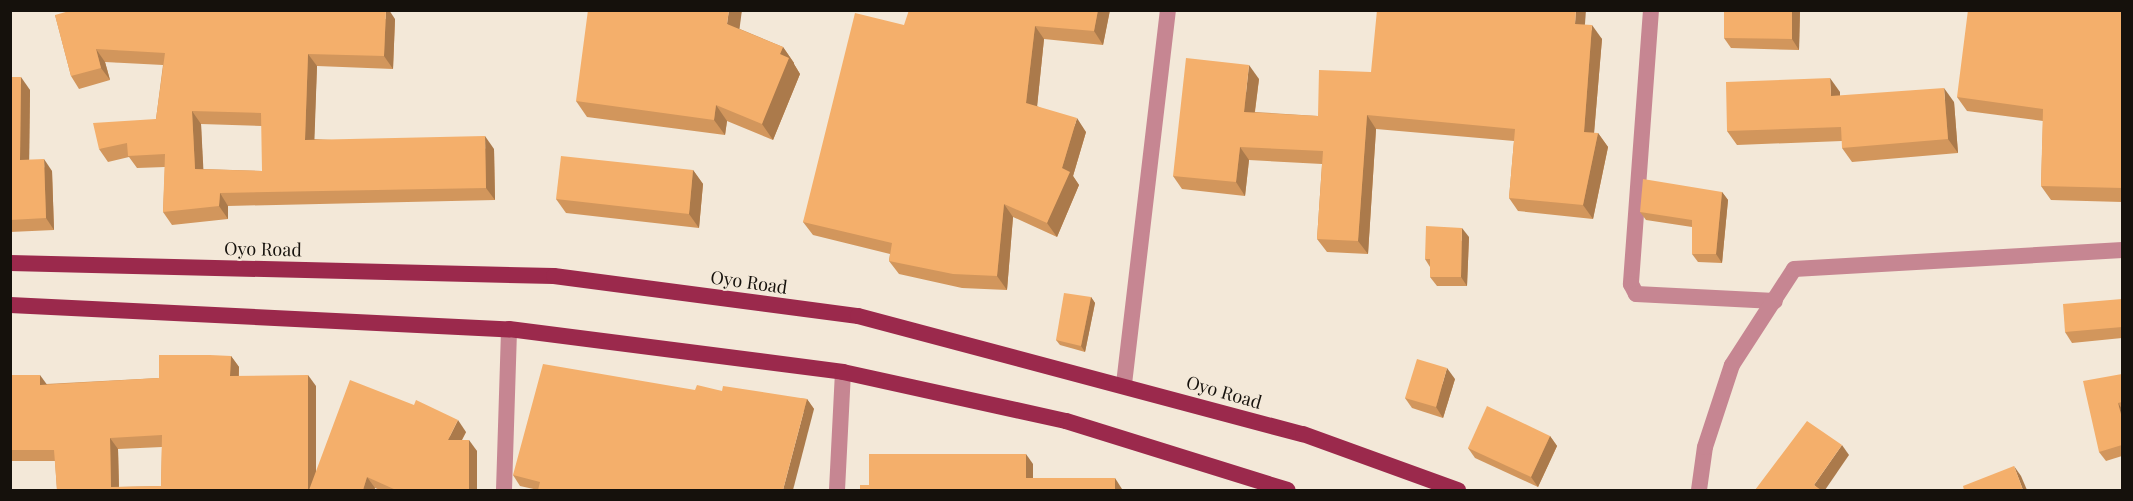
<!DOCTYPE html>
<html>
<head>
<meta charset="utf-8">
<style>
	body { margin:0 }
	#map { position:relative; width:2133px; height:501px; overflow:hidden; background:#f3e8d8; font-family:"Playfair Display",serif }
	div>[style] { position:absolute }
	[style*='--x'] { left:calc(var(--x)*1px); top:calc(var(--y)*1px); width:calc(var(--w)*1px); rotate:calc(var(--a)*1deg) }
	.minor>* { height:16px; margin:-8px; padding:0 8px; transform-origin:8px; border-radius:8px; background:#c68692 }
	.primary>* { height:16px; margin:-8px; padding:0 8px; transform-origin:8px; border-radius:8px; background:#9b294c }
	.wall>* { inset:0; background:#d2965c }
	.shaded-wall>* { inset:0; background:#ab7a4b }
	.building>* { inset:0; background:#f4af6b }
	span { translate:-50% -50%; white-space:nowrap; text-align:center; line-height:1.15; -webkit-text-stroke:4.5px #f3e8d8; paint-order:stroke }
	.street-label { font-size:18px; color:#15110c }
	.frame { position:absolute; inset:0; border:12px solid #15110c; pointer-events:none }
</style>
</head>
<body>
<div id="map">
	<div class="minor">
		<div style="--x:1651;--y:10;--w:275;--a:94.2"></div>
		<div style="--x:1631;--y:284;--w:11;--a:63"></div>
		<div style="--x:1636;--y:294;--w:139;--a:2.9"></div>
		<div style="--x:1124;--y:384;--w:377;--a:-83.3"></div>
		<div style="--x:504;--y:490;--w:161;--a:-88.2"></div>
		<div style="--x:837;--y:490;--w:118;--a:-87.1"></div>
		<div style="--x:1699;--y:490;--w:43;--a:-82.1"></div>
		<div style="--x:1705;--y:447;--w:86;--a:-71.8"></div>
		<div style="--x:1732;--y:365;--w:114;--a:-57.1"></div>
		<div style="--x:1794;--y:269;--w:329;--a:-3.3"></div>
	</div>
	<div class="primary">
		<div style="--x:10;--y:263;--w:544;--a:1.37"></div>
		<div style="--x:554;--y:276;--w:307;--a:7.5"></div>
		<div style="--x:858;--y:316;--w:460;--a:14.9"></div>
		<div style="--x:1303;--y:434;--w:165;--a:19.9"></div>
		<div style="--x:10;--y:305;--w:500;--a:2.8"></div>
		<div style="--x:509;--y:329;--w:337;--a:7.3"></div>
		<div style="--x:843;--y:372;--w:228;--a:12.4"></div>
		<div style="--x:1066;--y:421;--w:232;--a:17.3"></div>
	</div>
	<div class="wall">
		<div style="clip-path:polygon(1110px 10px,1103px 45px,1044px 39px,1037px 106px,1086px 132px,1073px 176px,1079px 185px,1057px 237px,1013px 217px,1007px 290px,962px 288px,899px 274px,889px 261px,890px 254px,813px 235px,803px 222px,904px 25px)"></div>
		<div style="clip-path:polygon(1800px 10px,1799px 50px,1731px 48px,1724px 38px)"></div>
		<div style="clip-path:polygon(1942px 10px,1964px 10px,1943px 12px)"></div>
		<div style="clip-path:polygon(2122px 12px,2122px 202px,2051px 200px,2041px 186px,2043px 121px,1967px 111px,1957px 97px)"></div>
		<div style="clip-path:polygon(evenodd,55px 15px,395px 19px,393px 69px,317px 66px,314px 139px,494px 149px,495px 200px,228px 206px,228px 219px,172px 225px,163px 212px,165px 167px,137px 168px,129px 157px,108px 162px,99px 149px,156px 119px,163px 65px,105px 62px,110px 80px,79px 89px,71px 76px,55px 15px,201px 124px,262px 126px,262px 171px,203px 169px,201px 124px)"></div>
		<div style="clip-path:polygon(1585px 25px,1602px 39px,1594px 133px,1598px 133px,1608px 147px,1593px 219px,1518px 211px,1509px 198px,1514px 141px,1376px 129px,1368px 254px,1327px 252px,1317px 239px,1322px 164px,1249px 160px,1245px 196px,1182px 189px,1173px 176px,1259px 79px,1255px 112px,1318px 116px,1371px 72px)"></div>
		<div style="clip-path:polygon(740px 29px,783px 47px,794px 63px,794px 64px,800px 74px,773px 140px,727px 121px,725px 135px,587px 117px,576px 101px)"></div>
		<div style="clip-path:polygon(10px 77px,30px 90px,29px 160px,52px 171px,54px 230px,10px 232px)"></div>
		<div style="clip-path:polygon(1840px 92px,1840px 96px,1954px 102px,1958px 153px,1852px 162px,1842px 148px,1842px 141px,1737px 145px,1727px 131px)"></div>
		<div style="clip-path:polygon(693px 170px,703px 184px,699px 228px,566px 213px,556px 199px)"></div>
		<div style="clip-path:polygon(1722px 192px,1728px 200px,1722px 263px,1698px 262px,1692px 254px,1692px 227px,1646px 220px,1640px 212px)"></div>
		<div style="clip-path:polygon(1469px 237px,1467px 286px,1437px 286px,1430px 277px,1430px 267px,1425px 259px)"></div>
		<div style="clip-path:polygon(1091px 297px,1095px 303px,1085px 352px,1060px 345px,1056px 340px)"></div>
		<div style="clip-path:polygon(2122px 299px,2122px 338px,2072px 343px,2065px 332px)"></div>
		<div style="clip-path:polygon(evenodd,231px 356px,239px 367px,239px 376px,316px 386px,316px 472px,466px 432px,462px 440px,477px 451px,477px 490px,380px 490px,375px 488px,374px 490px,57px 490px,55px 461px,10px 461px,10px 375px,46px 384px,159px 378px,231px 356px,162px 447px,161px 486px,119px 487px,118px 449px,162px 447px)"></div>
		<div style="clip-path:polygon(2122px 374px,2122px 456px,2106px 461px,2099px 452px)"></div>
		<div style="clip-path:polygon(1455px 379px,1443px 418px,1412px 408px,1405px 398px)"></div>
		<div style="clip-path:polygon(695px 390px,722px 391px,807px 399px,814px 409px,538px 490px,520px 486px,513px 475px)"></div>
		<div style="clip-path:polygon(1550px 436px,1557px 446px,1538px 487px,1475px 458px,1468px 448px)"></div>
	</div>
	<div class="shaded-wall">
		<div style="clip-path:polygon(386px 10px,389px 10px,395px 19px,393px 69px,384px 56px)"></div>
		<div style="clip-path:polygon(729px 10px,742px 10px,738px 40px,727px 24px)"></div>
		<div style="clip-path:polygon(1098px 10px,1110px 10px,1103px 45px,1094px 31px)"></div>
		<div style="clip-path:polygon(1576px 10px,1586px 10px,1584px 37px,1575px 24px)"></div>
		<div style="clip-path:polygon(1792px 10px,1800px 10px,1799px 50px,1792px 39px)"></div>
		<div style="clip-path:polygon(10px 20px,12px 21px,10px 64px)"></div>
		<div style="clip-path:polygon(1592px 25px,1602px 39px,1593px 145px,1584px 132px)"></div>
		<div style="clip-path:polygon(1035px 26px,1044px 39px,1036px 117px,1026px 103px)"></div>
		<div style="clip-path:polygon(783px 47px,794px 63px,794px 64px,800px 74px,773px 140px,762px 124px,780px 54px)"></div>
		<div style="clip-path:polygon(96px 49px,105px 62px,110px 80px,101px 68px)"></div>
		<div style="clip-path:polygon(308px 54px,317px 66px,314px 152px,305px 140px)"></div>
		<div style="clip-path:polygon(1249px 65px,1259px 79px,1253px 125px,1244px 112px)"></div>
		<div style="clip-path:polygon(21px 77px,30px 90px,29px 172px,20px 160px)"></div>
		<div style="clip-path:polygon(1830px 78px,1840px 92px,1840px 110px,1831px 96px)"></div>
		<div style="clip-path:polygon(1944px 88px,1954px 102px,1958px 153px,1948px 139px)"></div>
		<div style="clip-path:polygon(716px 105px,727px 121px,725px 135px,714px 120px)"></div>
		<div style="clip-path:polygon(192px 111px,201px 124px,204px 181px,195px 169px)"></div>
		<div style="clip-path:polygon(1367px 115px,1376px 129px,1368px 254px,1358px 241px)"></div>
		<div style="clip-path:polygon(1077px 118px,1086px 132px,1073px 176px,1079px 185px,1057px 237px,1047px 223px,1062px 168px)"></div>
		<div style="clip-path:polygon(1598px 133px,1608px 147px,1593px 219px,1583px 205px)"></div>
		<div style="clip-path:polygon(485px 136px,494px 149px,495px 200px,486px 188px)"></div>
		<div style="clip-path:polygon(1240px 147px,1249px 160px,1245px 196px,1236px 182px)"></div>
		<div style="clip-path:polygon(44px 159px,52px 171px,54px 230px,46px 218px)"></div>
		<div style="clip-path:polygon(693px 170px,703px 184px,699px 228px,689px 214px)"></div>
		<div style="clip-path:polygon(1722px 192px,1728px 200px,1722px 263px,1716px 254px)"></div>
		<div style="clip-path:polygon(220px 193px,228px 206px,228px 219px,219px 206px)"></div>
		<div style="clip-path:polygon(1004px 204px,1013px 217px,1007px 290px,997px 276px)"></div>
		<div style="clip-path:polygon(1462px 228px,1469px 237px,1467px 286px,1461px 277px)"></div>
		<div style="clip-path:polygon(1091px 297px,1095px 303px,1085px 352px,1081px 346px)"></div>
		<div style="clip-path:polygon(231px 356px,239px 367px,238px 387px,230px 376px)"></div>
		<div style="clip-path:polygon(1447px 368px,1455px 379px,1443px 418px,1436px 407px)"></div>
		<div style="clip-path:polygon(40px 375px,48px 386px,40px 385px)"></div>
		<div style="clip-path:polygon(308px 375px,316px 386px,316px 490px,308px 490px)"></div>
		<div style="clip-path:polygon(807px 399px,814px 409px,793px 490px,783px 490px)"></div>
		<div style="clip-path:polygon(2118px 403px,2122px 409px,2122px 418px)"></div>
		<div style="clip-path:polygon(458px 420px,466px 432px,456px 451px,448px 440px)"></div>
		<div style="clip-path:polygon(1550px 436px,1557px 446px,1538px 487px,1531px 477px)"></div>
		<div style="clip-path:polygon(110px 438px,118px 449px,119px 490px,111px 487px)"></div>
		<div style="clip-path:polygon(469px 440px,477px 451px,477px 490px,469px 490px)"></div>
		<div style="clip-path:polygon(1842px 445px,1849px 455px,1825px 490px,1819px 490px,1814px 485px)"></div>
		<div style="clip-path:polygon(1026px 454px,1033px 464px,1033px 489px,1026px 478px)"></div>
		<div style="clip-path:polygon(2014px 466px,2021px 476px,2027px 490px,2023px 490px)"></div>
		<div style="clip-path:polygon(367px 477px,375px 488px,374px 490px,363px 490px)"></div>
		<div style="clip-path:polygon(1115px 478px,1122px 489px,1122px 490px,1115px 490px)"></div>
	</div>
	<div class="building">
		<div style="clip-path:polygon(evenodd,73px 10px,386px 10px,384px 56px,308px 54px,305px 140px,485px 136px,486px 188px,220px 193px,219px 206px,163px 212px,165px 154px,128px 156px,127px 143px,99px 149px,93px 123px,156px 119px,165px 53px,96px 49px,101px 68px,71px 76px,55px 15px,73px 10px,192px 111px,261px 113px,262px 171px,195px 169px,192px 111px)"></div>
		<div style="clip-path:polygon(588px 10px,729px 10px,727px 24px,783px 47px,780px 54px,789px 58px,762px 124px,716px 105px,714px 120px,576px 101px)"></div>
		<div style="clip-path:polygon(909px 10px,1098px 10px,1094px 31px,1035px 26px,1026px 103px,1077px 118px,1062px 168px,1070px 172px,1047px 223px,1004px 204px,997px 276px,953px 274px,889px 261px,892px 243px,803px 222px,855px 13px,904px 25px)"></div>
		<div style="clip-path:polygon(1377px 10px,1576px 10px,1575px 24px,1592px 25px,1584px 132px,1598px 133px,1583px 205px,1509px 198px,1515px 129px,1367px 115px,1358px 241px,1317px 239px,1323px 151px,1240px 147px,1236px 182px,1173px 176px,1186px 58px,1249px 65px,1244px 112px,1318px 116px,1319px 70px,1371px 72px)"></div>
		<div style="clip-path:polygon(1724px 10px,1792px 10px,1792px 39px,1724px 38px)"></div>
		<div style="clip-path:polygon(1968px 10px,2053px 10px,2122px 12px,2122px 188px,2041px 186px,2043px 109px,1957px 97px)"></div>
		<div style="clip-path:polygon(10px 77px,21px 77px,20px 160px,44px 159px,46px 218px,10px 220px)"></div>
		<div style="clip-path:polygon(1830px 78px,1831px 96px,1944px 88px,1948px 139px,1842px 148px,1841px 127px,1727px 131px,1726px 82px)"></div>
		<div style="clip-path:polygon(561px 156px,693px 170px,689px 214px,556px 199px)"></div>
		<div style="clip-path:polygon(1643px 179px,1722px 192px,1716px 254px,1692px 254px,1692px 220px,1640px 212px)"></div>
		<div style="clip-path:polygon(1426px 226px,1462px 228px,1461px 277px,1430px 277px,1430px 259px,1425px 259px)"></div>
		<div style="clip-path:polygon(1064px 293px,1091px 297px,1081px 346px,1056px 340px)"></div>
		<div style="clip-path:polygon(2122px 299px,2122px 327px,2065px 332px,2063px 304px)"></div>
		<div style="clip-path:polygon(evenodd,159px 355px,210px 355px,231px 356px,230px 376px,308px 375px,308px 490px,57px 490px,54px 450px,10px 450px,10px 375px,40px 375px,40px 385px,159px 378px,159px 355px,162px 435px,161px 486px,111px 487px,110px 438px,162px 435px)"></div>
		<div style="clip-path:polygon(1417px 359px,1447px 368px,1436px 407px,1405px 398px)"></div>
		<div style="clip-path:polygon(543px 364px,695px 390px,697px 385px,722px 391px,723px 386px,807px 399px,783px 490px,538px 490px,540px 482px,513px 475px)"></div>
		<div style="clip-path:polygon(2122px 374px,2122px 402px,2118px 403px,2122px 418px,2122px 445px,2099px 452px,2083px 381px)"></div>
		<div style="clip-path:polygon(350px 380px,414px 405px,416px 400px,458px 420px,448px 440px,469px 440px,469px 490px,396px 490px,367px 477px,363px 490px,309px 490px)"></div>
		<div style="clip-path:polygon(1487px 406px,1550px 436px,1531px 477px,1468px 448px)"></div>
		<div style="clip-path:polygon(1807px 421px,1842px 445px,1814px 485px,1821px 490px,1755px 490px)"></div>
		<div style="clip-path:polygon(869px 454px,1026px 454px,1026px 478px,1115px 478px,1115px 490px,860px 490px,860px 485px,869px 485px)"></div>
		<div style="clip-path:polygon(2014px 466px,2023px 490px,1964px 490px,1963px 486px)"></div>
	</div>
	<div class="street-label">
		<span style="left:263px;top:249px;rotate:1deg">Oyo Road</span>
		<span style="left:749px;top:282px;rotate:8deg">Oyo Road</span>
		<span style="left:1224px;top:392px;rotate:16deg">Oyo Road</span>
	</div>
	<div class="frame"></div>
</div>
</body>
</html>
